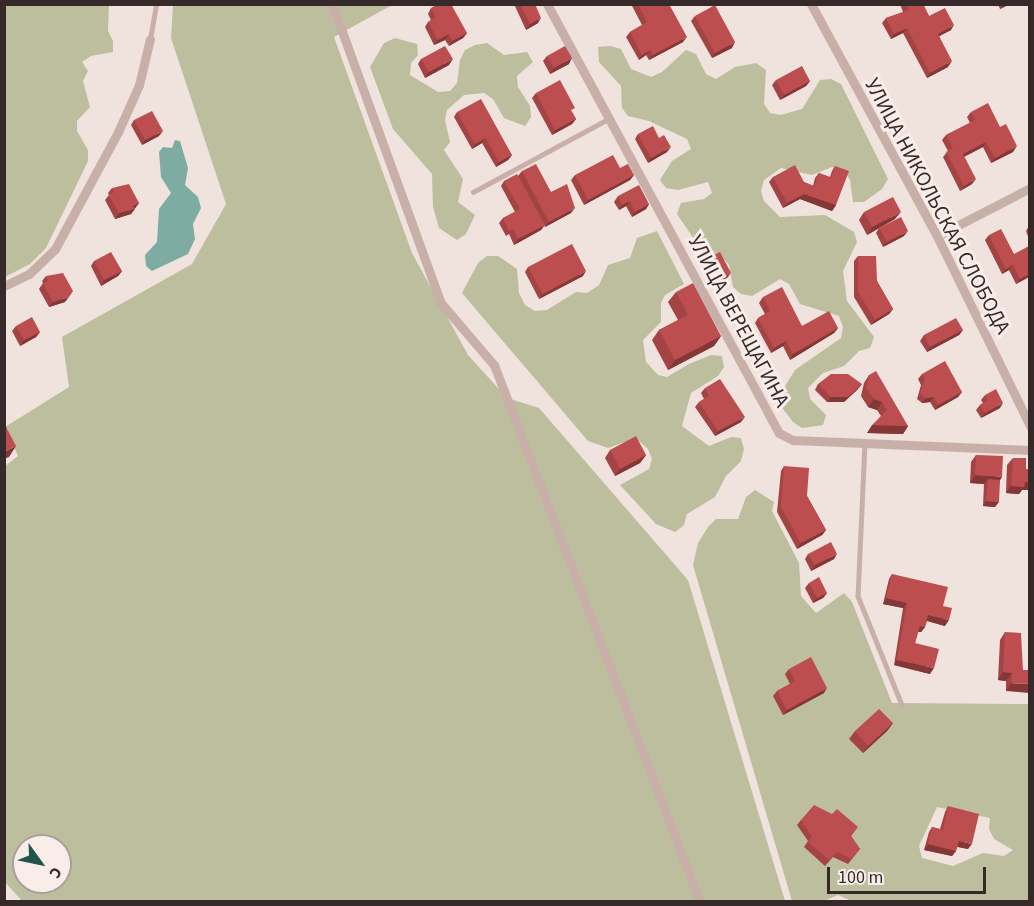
<!DOCTYPE html>
<html>
<head>
<meta charset="utf-8">
<style>
	body { margin:0 }
	#map { position:relative; width:1034px; height:906px; overflow:hidden; background:#f0e2dd; font-family:"Source Sans 3",sans-serif }
	div>[style] { position:absolute }
	[style*='--x'] { left:calc(var(--x)*1px); top:calc(var(--y)*1px); width:calc(var(--w)*1px); rotate:calc(var(--a)*1deg) }
	.green>* { inset:0; background:#bcbe9e }
	.water>* { inset:0; background:#7eaba2 }
	.lane>* { height:4.5px; margin:-2.25px; padding:0 2.25px; transform-origin:2.25px; border-radius:2.25px; background:#c8b0a9 }
	.street>* { height:9px; margin:-4.5px; padding:0 4.5px; transform-origin:4.5px; border-radius:4.5px; background:#c8b0a9 }
	.wall>* { inset:0; background:#a34344 }
	.shaded-wall>* { inset:0; background:#843737 }
	.building>* { inset:0; background:#bd4e4f }
	span { translate:-50% -50%; white-space:nowrap; text-align:center; line-height:1.15; -webkit-text-stroke:6px #f8ede9; paint-order:stroke }
	.street-label { font-size:21px; color:#352a29 }
	.frame { position:absolute; inset:0; border:6px solid #352a29; pointer-events:none }
	.north { position:absolute; left:12px; top:834px; width:60px; height:60px; box-sizing:border-box; background:#f8ede9; border:2px solid #aa9f9c; border-radius:50%; rotate:123deg; font-size:16px; font-weight:700; line-height:24px; text-align:center; color:#352a29 }
	.north::after { content:''; display:block; margin:auto; width:21px; height:27px; background:#21544b; clip-path:polygon(50% 0,100% 100%,50% 72%,0 100%) }
	.scale { position:absolute; left:827px; top:867px; width:159px; height:27px; box-sizing:border-box; border:3px solid #352a29; border-top:0; padding-left:8px; font-size:18px; line-height:21px; white-space:nowrap; color:#352a29; -webkit-text-stroke:4px #f8ede9; paint-order:stroke }
</style>
</head>
<body>
<div id="map">
	<div class="green">
		<div style="clip-path:polygon(5px 4px,109px 5px,108px 31px,113px 41px,113px 52px,91px 56px,82px 62px,88px 71px,83px 81px,90px 107px,77px 121px,77px 131px,88px 150px,88px 161px,46px 248px,30px 264px,5px 277px)"></div>
		<div style="clip-path:polygon(evenodd,173px 5px,392px 5px,334px 37px,412px 253px,468px 355px,507px 398px,539px 408px,688px 580px,785px 901px,22px 901px,4px 881px,4px 467px,18px 456px,5px 427px,69px 387px,62px 337px,192px 264px,226px 204px,171px 38px,173px 5px,24px 846px,60px 846px,60px 882px,24px 882px,24px 846px)"></div>
		<div style="clip-path:polygon(395px 38px,417px 44px,418px 55px,411px 63px,410px 75px,438px 92px,450px 91px,457px 83px,460px 60px,465px 50px,475px 45px,487px 43px,504px 55px,527px 52px,533px 62px,517px 76px,518px 87px,530px 106px,531px 117px,525px 126px,504px 118px,493px 99px,484px 93px,464px 95px,447px 110px,445px 120px,450px 142px,444px 150px,463px 179px,458px 202px,475px 215px,466px 234px,457px 240px,439px 228px,433px 207px,432px 174px,393px 129px,370px 67px,384px 43px)"></div>
		<div style="clip-path:polygon(610px 46px,621px 49px,631px 69px,651px 77px,662px 72px,686px 50px,696px 54px,706px 74px,716px 79px,735px 67px,756px 63px,766px 70px,764px 104px,770px 113px,781px 115px,802px 109px,820px 80px,831px 79px,841px 84px,888px 179px,882px 189px,864px 202px,853px 202px,850px 180px,844px 170px,832px 167px,812px 175px,781px 168px,764px 180px,761px 191px,764px 201px,780px 217px,825px 215px,854px 232px,857px 242px,843px 271px,847px 301px,874px 337px,870px 348px,859px 351px,844px 366px,823px 373px,808px 388px,810px 399px,826px 415px,823px 425px,802px 428px,793px 422px,780px 405px,780px 394px,795px 370px,841px 338px,843px 327px,839px 316px,800px 304px,789px 284px,780px 279px,752px 296px,741px 294px,733px 287px,729px 265px,722px 257px,702px 251px,677px 214px,681px 203px,704px 199px,712px 193px,708px 182px,678px 190px,666px 188px,660px 180px,672px 161px,691px 149px,687px 139px,649px 121px,628px 116px,622px 108px,621px 86px,599px 62px,598px 47px)"></div>
		<div style="clip-path:polygon(657px 231px,684px 284px,665px 295px,661px 303px,661px 322px,643px 340px,646px 362px,658px 375px,667px 377px,689px 364px,711px 355px,722px 356px,724px 367px,718px 376px,691px 393px,682px 426px,709px 446px,731px 437px,741px 438px,744px 449px,741px 461px,726px 476px,715px 497px,687px 514px,684px 525px,675px 532px,656px 524px,620px 485px,649px 469px,652px 459px,648px 449px,639px 441px,628px 441px,608px 448px,588px 441px,462px 293px,478px 263px,487px 256px,498px 256px,517px 269px,519px 293px,525px 305px,535px 311px,547px 310px,576px 292px,587px 293px,599px 285px,608px 265px,630px 258px,637px 238px)"></div>
		<div style="clip-path:polygon(evenodd,755px 490px,774px 502px,772px 511px,799px 563px,801px 596px,816px 613px,844px 593px,852px 602px,892px 703px,1029px 704px,1029px 901px,854px 902px,838px 895px,824px 901px,792px 901px,693px 565px,698px 543px,708px 527px,716px 519px,738px 519px,746px 497px,755px 490px,937px 807px,990px 818px,989px 829px,994px 839px,1013px 850px,1004px 856px,983px 853px,953px 866px,922px 858px,919px 846px,937px 807px)"></div>
	</div>
	<div class="water">
		<div style="clip-path:polygon(175px 140px,180px 141px,188px 168px,185px 185px,198px 197px,201px 208px,193px 224px,195px 239px,188px 254px,152px 271px,146px 266px,145px 255px,157px 242px,159px 209px,171px 193px,161px 177px,159px 152px,163px 147px,172px 148px)"></div>
	</div>
	<div class="lane">
		<div style="--x:150;--y:39;--w:36;--a:-80"></div>
		<div style="--x:473;--y:192;--w:153;--a:-28.4"></div>
		<div style="--x:865;--y:443;--w:153;--a:92.6"></div>
		<div style="--x:858;--y:596;--w:118;--a:68"></div>
	</div>
	<div class="street">
		<div style="--x:332;--y:4;--w:318;--a:70"></div>
		<div style="--x:441;--y:303;--w:82;--a:49.5"></div>
		<div style="--x:494;--y:365;--w:575;--a:69.01"></div>
		<div style="--x:547;--y:4;--w:488;--a:61.6"></div>
		<div style="--x:779;--y:433;--w:16;--a:27"></div>
		<div style="--x:793;--y:440;--w:237;--a:2.4"></div>
		<div style="--x:811;--y:4;--w:264;--a:61.5"></div>
		<div style="--x:937;--y:236;--w:212;--a:63.9"></div>
		<div style="--x:937;--y:236;--w:105;--a:-27.3"></div>
		<div style="--x:4;--y:286;--w:28;--a:-26"></div>
		<div style="--x:29;--y:274;--w:36;--a:-44"></div>
		<div style="--x:55;--y:249;--w:133;--a:-61.7"></div>
		<div style="--x:118;--y:132;--w:51;--a:-65.9"></div>
		<div style="--x:139;--y:85;--w:47;--a:-76.6"></div>
	</div>
	<div class="wall">
		<div style="clip-path:polygon(514px 4px,535px 4px,538px 23px,526px 30px)"></div>
		<div style="clip-path:polygon(631px 4px,669px 4px,683px 42px,649px 60px,646px 55px,639px 60px,626px 37px,630px 32px,642px 25px)"></div>
		<div style="clip-path:polygon(900px 4px,923px 4px,929px 16px,951px 30px,939px 36px,948px 67px,927px 78px,903px 33px,891px 39px,882px 23px,886px 18px,903px 12px)"></div>
		<div style="clip-path:polygon(998px 4px,1010px 4px,1000px 9px)"></div>
		<div style="clip-path:polygon(431px 8px,467px 33px,463px 38px,449px 46px,445px 40px,434px 45px,425px 27px,428px 22px,431px 20px,428px 14px)"></div>
		<div style="clip-path:polygon(695px 16px,732px 48px,712px 58px,691px 21px)"></div>
		<div style="clip-path:polygon(547px 56px,569px 64px,550px 74px,543px 61px)"></div>
		<div style="clip-path:polygon(421px 59px,449px 65px,425px 78px,418px 64px)"></div>
		<div style="clip-path:polygon(776px 80px,810px 81px,806px 86px,780px 100px,772px 85px)"></div>
		<div style="clip-path:polygon(536px 93px,572px 112px,576px 119px,572px 124px,552px 135px,532px 98px)"></div>
		<div style="clip-path:polygon(457px 112px,512px 155px,508px 160px,496px 167px,482px 143px,472px 149px,454px 117px)"></div>
		<div style="clip-path:polygon(971px 112px,1013px 152px,991px 163px,983px 147px,964px 157px,972px 184px,960px 191px,943px 157px,948px 151px,942px 140px,946px 135px,970px 123px,967px 117px)"></div>
		<div style="clip-path:polygon(134px 120px,159px 136px,142px 145px,131px 125px)"></div>
		<div style="clip-path:polygon(638px 134px,667px 152px,648px 163px,635px 139px)"></div>
		<div style="clip-path:polygon(835px 166px,836px 205px,832px 211px,800px 199px,783px 208px,769px 182px,773px 177px,804px 182px,813px 186px,815px 178px,819px 173px,830px 177px,832px 171px)"></div>
		<div style="clip-path:polygon(620px 168px,634px 175px,630px 180px,584px 205px,571px 180px,575px 175px)"></div>
		<div style="clip-path:polygon(522px 171px,551px 192px,571px 213px,545px 227px,544px 225px,541px 230px,514px 245px,509px 234px,506px 236px,499px 223px,503px 218px,515px 212px,501px 186px,504px 181px,518px 176px)"></div>
		<div style="clip-path:polygon(112px 188px,139px 203px,131px 214px,115px 219px,105px 200px,109px 195px,108px 193px)"></div>
		<div style="clip-path:polygon(618px 196px,649px 204px,646px 209px,632px 217px,626px 206px,619px 210px,614px 202px)"></div>
		<div style="clip-path:polygon(864px 212px,895px 219px,867px 235px,859px 220px)"></div>
		<div style="clip-path:polygon(1029px 226px,1029px 239px,1026px 231px)"></div>
		<div style="clip-path:polygon(879px 228px,904px 236px,883px 247px,876px 233px)"></div>
		<div style="clip-path:polygon(989px 235px,1029px 277px,1016px 284px,1009px 270px,1002px 274px,985px 240px)"></div>
		<div style="clip-path:polygon(858px 256px,877px 281px,893px 309px,889px 314px,871px 325px,854px 297px,854px 261px)"></div>
		<div style="clip-path:polygon(705px 260px,727px 278px,712px 286px,701px 265px)"></div>
		<div style="clip-path:polygon(94px 261px,122px 271px,118px 276px,101px 286px,91px 266px)"></div>
		<div style="clip-path:polygon(528px 267px,583px 276px,539px 299px,525px 272px)"></div>
		<div style="clip-path:polygon(46px 276px,65px 302px,49px 307px,39px 289px,43px 283px,42px 281px)"></div>
		<div style="clip-path:polygon(676px 292px,721px 336px,714px 346px,668px 370px,652px 340px,659px 330px,678px 320px,668px 302px)"></div>
		<div style="clip-path:polygon(763px 297px,802px 326px,838px 328px,834px 333px,790px 360px,783px 346px,771px 353px,755px 323px,758px 318px,765px 314px,759px 303px)"></div>
		<div style="clip-path:polygon(16px 326px,40px 332px,36px 337px,20px 346px,12px 331px)"></div>
		<div style="clip-path:polygon(963px 330px,959px 335px,927px 352px,920px 341px,924px 335px)"></div>
		<div style="clip-path:polygon(922px 374px,962px 392px,958px 397px,935px 410px,930px 402px,922px 403px,917px 399px,921px 385px,918px 379px)"></div>
		<div style="clip-path:polygon(869px 375px,908px 426px,903px 434px,867px 433px,881px 416px,877px 410px,868px 407px,861px 396px,864px 383px)"></div>
		<div style="clip-path:polygon(818px 384px,858px 389px,844px 402px,827px 402px,815px 390px)"></div>
		<div style="clip-path:polygon(705px 388px,741px 422px,715px 436px,695px 407px,699px 402px,704px 399px,701px 393px)"></div>
		<div style="clip-path:polygon(985px 395px,1000px 408px,981px 418px,976px 410px,980px 405px,983px 403px,981px 400px)"></div>
		<div style="clip-path:polygon(610px 450px,646px 455px,640px 463px,615px 476px,605px 458px)"></div>
		<div style="clip-path:polygon(976px 455px,1000px 480px,995px 507px,983px 506px,984px 484px,970px 483px,971px 462px)"></div>
		<div style="clip-path:polygon(1013px 458px,1026px 469px,1029px 469px,1029px 490px,1022px 490px,1019px 494px,1006px 493px,1007px 465px)"></div>
		<div style="clip-path:polygon(784px 466px,807px 496px,826px 530px,822px 535px,797px 549px,777px 512px,781px 471px)"></div>
		<div style="clip-path:polygon(808px 554px,834px 559px,811px 571px,805px 559px)"></div>
		<div style="clip-path:polygon(892px 574px,943px 606px,945px 626px,927px 621px,925px 627px,921px 632px,918px 632px,915px 643px,930px 674px,894px 665px,903px 608px,883px 604px,889px 579px)"></div>
		<div style="clip-path:polygon(809px 583px,827px 593px,823px 598px,813px 603px,805px 588px)"></div>
		<div style="clip-path:polygon(1005px 632px,1023px 670px,1006px 691px,1006px 681px,998px 680px,1000px 640px)"></div>
		<div style="clip-path:polygon(789px 669px,824px 693px,783px 715px,773px 696px,777px 691px,790px 684px,785px 674px)"></div>
		<div style="clip-path:polygon(893px 723px,887px 731px,863px 753px,849px 739px,855px 731px)"></div>
		<div style="clip-path:polygon(948px 806px,968px 849px,957px 847px,956px 851px,952px 856px,924px 850px,929px 832px,932px 827px,940px 829px,945px 812px)"></div>
		<div style="clip-path:polygon(801px 820px,854px 832px,851px 836px,860px 849px,848px 864px,833px 857px,825px 866px,804px 847px,808px 841px,797px 825px)"></div>
	</div>
	<div class="shaded-wall">
		<div style="clip-path:polygon(1004px 4px,1010px 4px,1000px 9px)"></div>
		<div style="clip-path:polygon(541px 18px,538px 23px,526px 30px,530px 24px)"></div>
		<div style="clip-path:polygon(954px 25px,951px 30px,934px 39px,938px 34px)"></div>
		<div style="clip-path:polygon(907px 28px,903px 33px,891px 39px,894px 34px)"></div>
		<div style="clip-path:polygon(467px 33px,463px 38px,449px 46px,452px 41px)"></div>
		<div style="clip-path:polygon(449px 34px,445px 40px,434px 45px,438px 40px)"></div>
		<div style="clip-path:polygon(687px 37px,683px 42px,649px 60px,653px 55px)"></div>
		<div style="clip-path:polygon(735px 42px,732px 48px,712px 58px,715px 53px)"></div>
		<div style="clip-path:polygon(650px 50px,646px 55px,639px 60px,642px 55px)"></div>
		<div style="clip-path:polygon(572px 58px,569px 64px,550px 74px,554px 68px)"></div>
		<div style="clip-path:polygon(453px 59px,449px 65px,425px 78px,429px 72px)"></div>
		<div style="clip-path:polygon(952px 61px,948px 67px,927px 78px,930px 73px)"></div>
		<div style="clip-path:polygon(810px 81px,806px 86px,780px 100px,784px 95px)"></div>
		<div style="clip-path:polygon(576px 119px,572px 124px,552px 135px,555px 130px)"></div>
		<div style="clip-path:polygon(163px 131px,159px 136px,142px 145px,145px 140px)"></div>
		<div style="clip-path:polygon(486px 138px,482px 143px,472px 149px,475px 144px)"></div>
		<div style="clip-path:polygon(986px 142px,983px 147px,959px 159px,963px 154px)"></div>
		<div style="clip-path:polygon(1017px 146px,1013px 152px,991px 163px,995px 158px)"></div>
		<div style="clip-path:polygon(671px 147px,667px 152px,648px 163px,651px 158px)"></div>
		<div style="clip-path:polygon(512px 155px,508px 160px,496px 167px,499px 162px)"></div>
		<div style="clip-path:polygon(634px 175px,630px 180px,584px 205px,588px 200px)"></div>
		<div style="clip-path:polygon(976px 179px,972px 184px,960px 191px,964px 186px)"></div>
		<div style="clip-path:polygon(804px 194px,836px 205px,832px 211px,800px 199px,783px 208px,787px 203px)"></div>
		<div style="clip-path:polygon(630px 201px,626px 206px,619px 210px,622px 205px)"></div>
		<div style="clip-path:polygon(139px 203px,135px 208px,132px 209px,135px 209px,131px 214px,115px 219px,119px 213px)"></div>
		<div style="clip-path:polygon(649px 204px,646px 209px,632px 217px,635px 212px)"></div>
		<div style="clip-path:polygon(575px 208px,571px 213px,545px 227px,549px 222px)"></div>
		<div style="clip-path:polygon(901px 212px,895px 219px,867px 235px,872px 227px)"></div>
		<div style="clip-path:polygon(545px 225px,541px 230px,514px 245px,518px 239px)"></div>
		<div style="clip-path:polygon(908px 231px,904px 236px,883px 247px,887px 242px)"></div>
		<div style="clip-path:polygon(1013px 265px,1009px 270px,1002px 274px,1006px 269px)"></div>
		<div style="clip-path:polygon(122px 271px,118px 276px,101px 286px,104px 280px)"></div>
		<div style="clip-path:polygon(586px 271px,583px 276px,539px 299px,543px 294px)"></div>
		<div style="clip-path:polygon(731px 273px,727px 278px,712px 286px,716px 281px)"></div>
		<div style="clip-path:polygon(1029px 274px,1029px 277px,1016px 284px,1020px 279px)"></div>
		<div style="clip-path:polygon(69px 297px,65px 302px,49px 307px,53px 302px)"></div>
		<div style="clip-path:polygon(893px 309px,889px 314px,871px 325px,875px 320px)"></div>
		<div style="clip-path:polygon(838px 328px,834px 333px,790px 360px,793px 354px)"></div>
		<div style="clip-path:polygon(963px 330px,959px 335px,927px 352px,930px 347px)"></div>
		<div style="clip-path:polygon(40px 332px,36px 337px,20px 346px,24px 340px)"></div>
		<div style="clip-path:polygon(721px 336px,714px 346px,668px 370px,675px 360px)"></div>
		<div style="clip-path:polygon(786px 341px,783px 346px,771px 353px,774px 348px)"></div>
		<div style="clip-path:polygon(862px 384px,858px 389px,844px 402px,827px 402px,831px 397px)"></div>
		<div style="clip-path:polygon(962px 392px,958px 397px,935px 410px,938px 405px)"></div>
		<div style="clip-path:polygon(934px 397px,930px 402px,922px 403px,926px 398px)"></div>
		<div style="clip-path:polygon(874px 399px,882px 402px,877px 410px,868px 407px)"></div>
		<div style="clip-path:polygon(1003px 403px,1000px 408px,981px 418px,985px 413px)"></div>
		<div style="clip-path:polygon(745px 417px,741px 422px,715px 436px,718px 431px)"></div>
		<div style="clip-path:polygon(872px 425px,908px 426px,903px 434px,867px 433px)"></div>
		<div style="clip-path:polygon(16px 446px,9px 457px,4px 459px,4px 452px)"></div>
		<div style="clip-path:polygon(646px 455px,640px 463px,615px 476px,620px 469px)"></div>
		<div style="clip-path:polygon(975px 475px,1002px 477px,997px 485px,988px 479px,984px 484px,970px 483px)"></div>
		<div style="clip-path:polygon(1025px 482px,1029px 482px,1029px 490px,1022px 490px,1019px 494px,1006px 493px,1011px 486px)"></div>
		<div style="clip-path:polygon(986px 501px,999px 502px,995px 507px,983px 506px)"></div>
		<div style="clip-path:polygon(826px 530px,822px 535px,797px 549px,801px 543px)"></div>
		<div style="clip-path:polygon(837px 554px,834px 559px,811px 571px,815px 565px)"></div>
		<div style="clip-path:polygon(827px 593px,823px 598px,813px 603px,817px 598px)"></div>
		<div style="clip-path:polygon(886px 598px,907px 603px,903px 608px,883px 604px)"></div>
		<div style="clip-path:polygon(928px 615px,949px 620px,945px 626px,924px 620px)"></div>
		<div style="clip-path:polygon(920px 626px,925px 627px,921px 632px,916px 631px)"></div>
		<div style="clip-path:polygon(897px 660px,934px 668px,930px 674px,894px 665px)"></div>
		<div style="clip-path:polygon(1003px 672px,1012px 673px,1006px 681px,998px 680px)"></div>
		<div style="clip-path:polygon(1011px 683px,1029px 684px,1029px 693px,1006px 691px)"></div>
		<div style="clip-path:polygon(827px 688px,824px 693px,783px 715px,787px 710px)"></div>
		<div style="clip-path:polygon(893px 723px,887px 731px,863px 753px,868px 746px)"></div>
		<div style="clip-path:polygon(959px 841px,972px 844px,968px 849px,955px 846px)"></div>
		<div style="clip-path:polygon(928px 844px,956px 851px,952px 856px,924px 850px)"></div>
	</div>
	<div class="building">
		<div style="clip-path:polygon(438px 4px,451px 4px,467px 33px,452px 41px,449px 34px,438px 40px,428px 22px,436px 18px,431px 8px)"></div>
		<div style="clip-path:polygon(520px 4px,535px 4px,541px 18px,530px 24px)"></div>
		<div style="clip-path:polygon(638px 4px,669px 4px,687px 37px,653px 55px,650px 50px,642px 55px,630px 32px,647px 22px)"></div>
		<div style="clip-path:polygon(906px 4px,923px 4px,929px 16px,945px 8px,954px 25px,938px 34px,952px 61px,930px 73px,907px 28px,894px 34px,886px 18px,909px 10px)"></div>
		<div style="clip-path:polygon(715px 5px,735px 42px,715px 53px,695px 16px)"></div>
		<div style="clip-path:polygon(445px 46px,453px 59px,429px 72px,421px 59px)"></div>
		<div style="clip-path:polygon(565px 46px,572px 58px,554px 68px,547px 56px)"></div>
		<div style="clip-path:polygon(802px 66px,810px 81px,784px 95px,776px 80px)"></div>
		<div style="clip-path:polygon(560px 80px,575px 108px,571px 110px,576px 119px,555px 130px,536px 93px)"></div>
		<div style="clip-path:polygon(481px 99px,512px 155px,499px 162px,486px 138px,475px 144px,457px 112px)"></div>
		<div style="clip-path:polygon(988px 103px,1000px 127px,1006px 124px,1017px 146px,995px 158px,986px 142px,963px 154px,976px 179px,964px 186px,946px 152px,953px 148px,946px 135px,975px 120px,971px 112px)"></div>
		<div style="clip-path:polygon(152px 111px,163px 131px,145px 140px,134px 120px)"></div>
		<div style="clip-path:polygon(653px 126px,659px 138px,664px 135px,671px 147px,651px 158px,638px 134px)"></div>
		<div style="clip-path:polygon(613px 155px,620px 168px,628px 164px,634px 175px,588px 200px,575px 175px)"></div>
		<div style="clip-path:polygon(536px 164px,551px 192px,567px 184px,575px 208px,549px 222px,522px 171px)"></div>
		<div style="clip-path:polygon(795px 165px,804px 182px,814px 186px,819px 173px,831px 178px,835px 166px,849px 171px,836px 205px,804px 194px,787px 203px,773px 177px)"></div>
		<div style="clip-path:polygon(517px 174px,545px 225px,518px 239px,513px 229px,509px 231px,503px 218px,520px 209px,504px 181px)"></div>
		<div style="clip-path:polygon(129px 184px,139px 203px,133px 206px,135px 209px,119px 213px,109px 195px,114px 192px,112px 188px)"></div>
		<div style="clip-path:polygon(639px 185px,649px 204px,635px 212px,630px 201px,622px 205px,618px 196px)"></div>
		<div style="clip-path:polygon(893px 197px,901px 212px,872px 227px,864px 212px)"></div>
		<div style="clip-path:polygon(901px 217px,908px 231px,887px 242px,879px 228px)"></div>
		<div style="clip-path:polygon(1001px 229px,1014px 254px,1029px 246px,1029px 274px,1020px 279px,1013px 265px,1006px 269px,989px 235px)"></div>
		<div style="clip-path:polygon(572px 244px,586px 271px,543px 294px,528px 267px)"></div>
		<div style="clip-path:polygon(111px 252px,122px 271px,104px 280px,94px 261px)"></div>
		<div style="clip-path:polygon(720px 252px,731px 273px,716px 281px,705px 260px)"></div>
		<div style="clip-path:polygon(858px 256px,876px 256px,877px 281px,893px 309px,875px 320px,858px 292px)"></div>
		<div style="clip-path:polygon(63px 273px,73px 291px,69px 297px,53px 302px,43px 284px,48px 281px,46px 276px)"></div>
		<div style="clip-path:polygon(693px 283px,721px 336px,675px 360px,659px 330px,688px 315px,676px 292px)"></div>
		<div style="clip-path:polygon(782px 287px,802px 326px,829px 311px,838px 328px,793px 354px,786px 341px,774px 348px,758px 318px,770px 311px,763px 297px)"></div>
		<div style="clip-path:polygon(32px 317px,40px 332px,24px 340px,16px 326px)"></div>
		<div style="clip-path:polygon(956px 318px,963px 330px,930px 347px,924px 335px)"></div>
		<div style="clip-path:polygon(945px 361px,962px 392px,938px 405px,934px 397px,926px 398px,920px 394px,925px 379px,922px 374px)"></div>
		<div style="clip-path:polygon(876px 371px,908px 426px,872px 425px,887px 410px,882px 402px,874px 399px,866px 388px,869px 375px)"></div>
		<div style="clip-path:polygon(831px 374px,848px 374px,862px 384px,848px 397px,831px 397px,818px 384px)"></div>
		<div style="clip-path:polygon(720px 379px,745px 417px,718px 431px,699px 402px,709px 396px,705px 388px)"></div>
		<div style="clip-path:polygon(996px 389px,1003px 403px,985px 413px,980px 405px,988px 400px,985px 395px)"></div>
		<div style="clip-path:polygon(4px 423px,16px 446px,4px 452px)"></div>
		<div style="clip-path:polygon(636px 436px,646px 455px,620px 469px,610px 450px)"></div>
		<div style="clip-path:polygon(976px 455px,1003px 456px,1002px 477px,975px 475px)"></div>
		<div style="clip-path:polygon(1013px 458px,1026px 458px,1026px 469px,1029px 469px,1029px 482px,1025px 482px,1024px 487px,1011px 486px)"></div>
		<div style="clip-path:polygon(784px 466px,809px 468px,807px 496px,826px 530px,801px 543px,781px 507px)"></div>
		<div style="clip-path:polygon(988px 479px,1000px 480px,999px 502px,986px 501px)"></div>
		<div style="clip-path:polygon(831px 542px,837px 554px,815px 565px,808px 554px)"></div>
		<div style="clip-path:polygon(892px 574px,948px 587px,943px 606px,952px 608px,949px 620px,928px 615px,925px 627px,920px 626px,915px 643px,939px 649px,934px 668px,897px 660px,907px 603px,886px 598px)"></div>
		<div style="clip-path:polygon(819px 577px,827px 593px,817px 598px,809px 583px)"></div>
		<div style="clip-path:polygon(1005px 632px,1021px 633px,1023px 670px,1029px 670px,1029px 684px,1011px 683px,1012px 673px,1003px 672px)"></div>
		<div style="clip-path:polygon(811px 657px,827px 688px,787px 710px,777px 691px,795px 681px,789px 669px)"></div>
		<div style="clip-path:polygon(879px 709px,893px 723px,868px 746px,855px 731px)"></div>
		<div style="clip-path:polygon(814px 805px,832px 814px,837px 809px,858px 827px,851px 836px,860px 849px,851px 859px,837px 852px,829px 860px,808px 842px,812px 837px,801px 820px)"></div>
		<div style="clip-path:polygon(948px 806px,979px 814px,972px 844px,959px 841px,956px 851px,928px 844px,932px 827px,943px 830px)"></div>
	</div>
	<div class="street-label">
		<span style="left:938px;top:206px;rotate:62deg">УЛИЦА НИКОЛЬСКАЯ СЛОБОДА</span>
		<span style="left:739px;top:321px;rotate:62deg">УЛИЦА ВЕРЕЩАГИНА</span>
	</div>
	<div class="frame"></div>
	<div class="north">С</div>
	<div class="scale">100 m</div>
</div>
</body>
</html>
